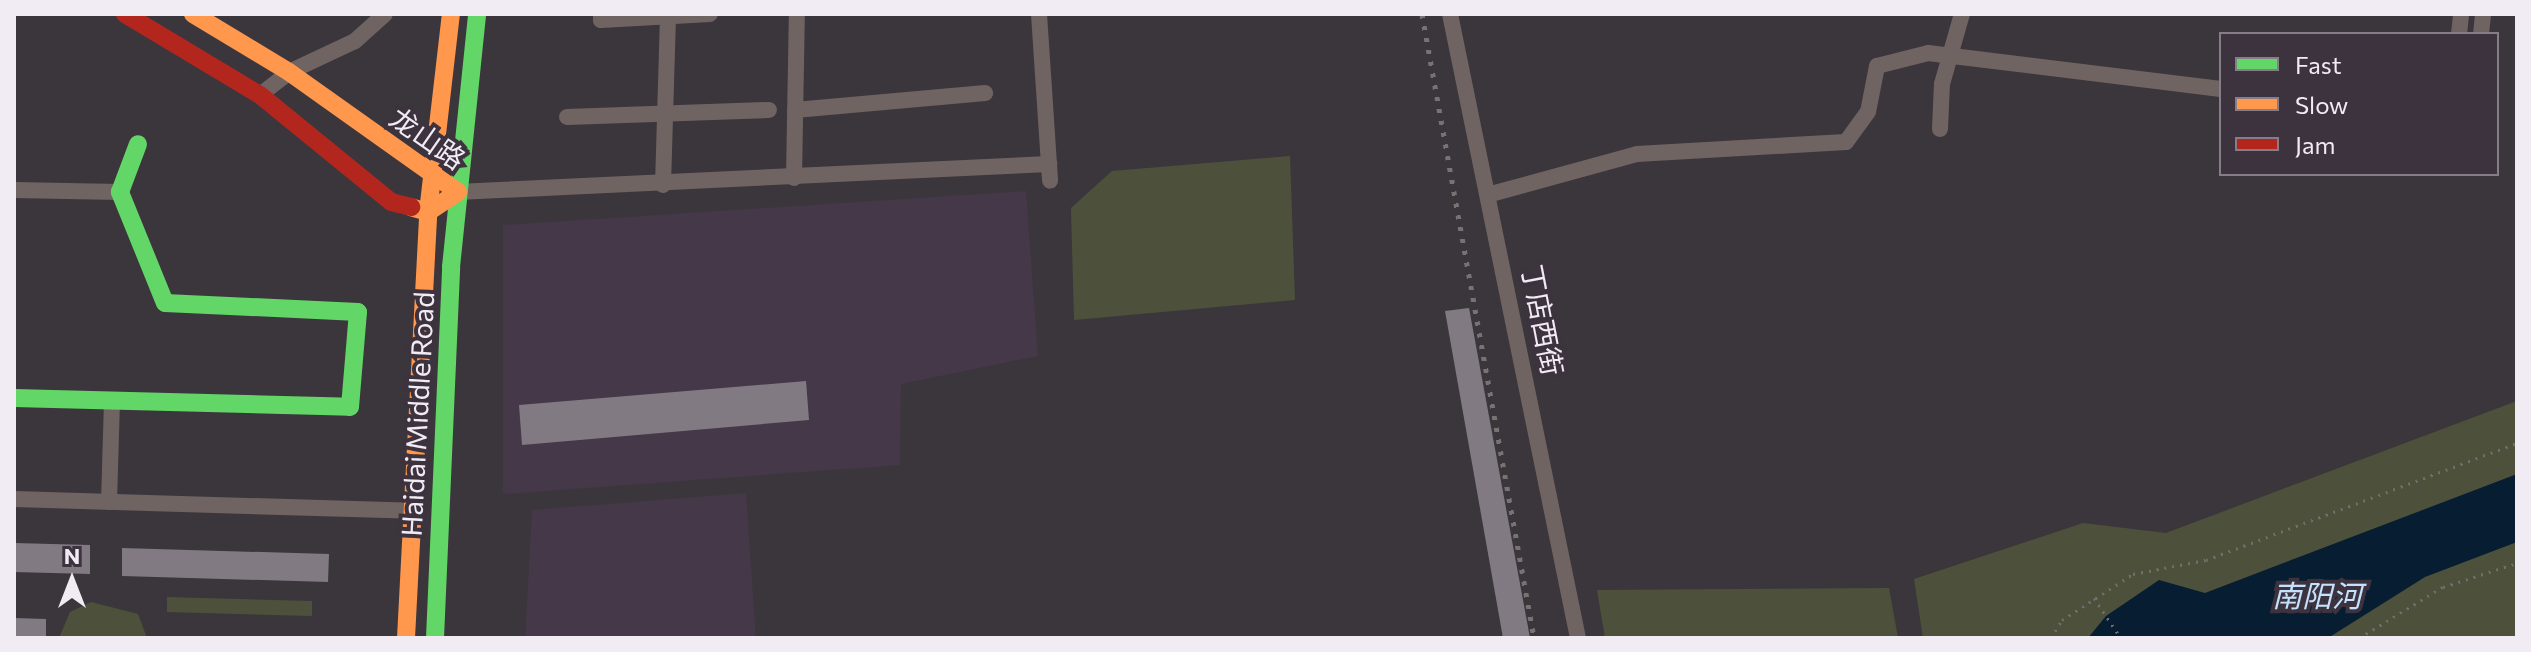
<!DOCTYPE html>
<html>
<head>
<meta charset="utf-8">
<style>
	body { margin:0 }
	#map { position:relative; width:2531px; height:652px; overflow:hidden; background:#3b363c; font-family:Commissioner,"Noto Sans SC",sans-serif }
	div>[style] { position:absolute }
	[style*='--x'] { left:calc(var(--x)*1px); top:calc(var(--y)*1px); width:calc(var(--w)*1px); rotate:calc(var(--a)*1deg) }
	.built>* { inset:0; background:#453848 }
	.green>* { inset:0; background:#4d513b }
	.water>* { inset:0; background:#071d31 }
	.building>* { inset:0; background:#817a83 }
	.path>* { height:3px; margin-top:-1.5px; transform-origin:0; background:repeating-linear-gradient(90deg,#756c6d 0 2px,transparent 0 8px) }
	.street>* { height:16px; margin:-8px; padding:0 8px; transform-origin:8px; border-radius:8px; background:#706463 }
	.fast>* { height:18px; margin:-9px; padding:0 9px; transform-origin:9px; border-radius:9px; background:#63d668 }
	.slow>* { height:18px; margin:-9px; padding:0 9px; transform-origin:9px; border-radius:9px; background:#ff974d }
	.jam>* { height:18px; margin:-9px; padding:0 9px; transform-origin:9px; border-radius:9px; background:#b3261e }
	.rail>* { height:5px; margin-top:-2.5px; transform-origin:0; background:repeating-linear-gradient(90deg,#787273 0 4px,transparent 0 12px) }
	span { translate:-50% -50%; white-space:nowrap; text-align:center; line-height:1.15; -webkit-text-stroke:8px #3d333f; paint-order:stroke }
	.street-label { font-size:28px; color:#f1ebf3 }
	.water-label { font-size:30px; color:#c4e2fd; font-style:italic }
	.frame { position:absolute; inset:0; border:16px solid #f1ebf3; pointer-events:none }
	.legend { position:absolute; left:2219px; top:32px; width:280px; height:144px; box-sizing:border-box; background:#3d333f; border:2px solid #857d87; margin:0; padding:10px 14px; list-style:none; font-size:24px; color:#f1ebf3 }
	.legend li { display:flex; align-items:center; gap:16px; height:40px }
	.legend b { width:40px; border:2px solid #857d87 }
	.north { position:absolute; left:32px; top:540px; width:80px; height:80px; -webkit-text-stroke:6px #3d333f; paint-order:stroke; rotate:0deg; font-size:22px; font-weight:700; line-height:32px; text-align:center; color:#f1ebf3 }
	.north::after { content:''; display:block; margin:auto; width:28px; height:36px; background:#f1ebf3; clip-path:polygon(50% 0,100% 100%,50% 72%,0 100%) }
</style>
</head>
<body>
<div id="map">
	<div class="built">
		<div style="clip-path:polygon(1026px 191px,1038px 356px,901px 384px,900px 465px,503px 494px,503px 225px)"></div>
		<div style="clip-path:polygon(746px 493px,756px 638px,525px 638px,532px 510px)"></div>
	</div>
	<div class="green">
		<div style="clip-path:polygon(1290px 156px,1295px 300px,1074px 320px,1071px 208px,1112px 171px)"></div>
		<div style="clip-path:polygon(2517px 401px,2517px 638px,1923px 638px,1914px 579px,2083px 523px,2166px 533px)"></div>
		<div style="clip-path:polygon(1889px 588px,1898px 638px,1605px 638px,1597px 590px)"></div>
		<div style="clip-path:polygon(167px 597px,312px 601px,312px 616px,167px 612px)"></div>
		<div style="clip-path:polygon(91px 602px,138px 614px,147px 638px,59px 638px,70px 612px)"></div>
	</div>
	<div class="water">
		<div style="clip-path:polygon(2517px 474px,2517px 542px,2425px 577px,2328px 638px,2088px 638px,2106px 616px,2159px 580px,2205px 593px)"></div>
	</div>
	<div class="building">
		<div style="clip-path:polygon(1469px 308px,1530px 638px,1503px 638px,1445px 311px)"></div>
		<div style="clip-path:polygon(806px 381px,809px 420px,522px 445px,519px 405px)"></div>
		<div style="clip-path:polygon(14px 543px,90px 545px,90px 574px,14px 572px)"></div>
		<div style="clip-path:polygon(122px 548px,329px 554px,328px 582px,122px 576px)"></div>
		<div style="clip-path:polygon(14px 618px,46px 619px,46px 638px,14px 638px)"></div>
	</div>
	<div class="path">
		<div style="--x:2094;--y:598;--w:48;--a:56"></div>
		<div style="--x:2051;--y:638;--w:21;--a:-59"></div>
		<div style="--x:2062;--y:620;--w:85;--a:-32.9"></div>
		<div style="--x:2133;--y:574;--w:74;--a:-10.9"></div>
		<div style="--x:2206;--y:560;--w:332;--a:-20.6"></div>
		<div style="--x:2359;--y:638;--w:98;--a:-31.3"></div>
		<div style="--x:2443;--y:587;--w:78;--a:-18"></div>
	</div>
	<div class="street">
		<div style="--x:601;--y:14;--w:6;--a:90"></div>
		<div style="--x:601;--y:20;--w:109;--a:-3.2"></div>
		<div style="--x:1039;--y:14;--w:167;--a:86.2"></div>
		<div style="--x:1450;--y:14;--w:637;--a:78.41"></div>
		<div style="--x:2459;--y:34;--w:20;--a:-84"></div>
		<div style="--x:2481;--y:34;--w:20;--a:-84"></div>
		<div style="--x:260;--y:95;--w:37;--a:-38"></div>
		<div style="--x:289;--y:72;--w:73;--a:-25.2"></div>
		<div style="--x:355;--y:41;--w:40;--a:-42"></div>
		<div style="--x:795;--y:110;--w:191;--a:-5.1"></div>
		<div style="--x:567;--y:117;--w:202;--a:-2"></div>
		<div style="--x:1940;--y:129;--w:45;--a:-87.5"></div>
		<div style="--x:1942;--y:84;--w:73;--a:-74.1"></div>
		<div style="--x:794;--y:178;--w:164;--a:-89"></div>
		<div style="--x:663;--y:185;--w:168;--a:-88.3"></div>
		<div style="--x:14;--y:190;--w:106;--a:1.1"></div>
		<div style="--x:458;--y:192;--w:592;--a:-2.71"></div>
		<div style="--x:1491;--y:194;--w:151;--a:-15.3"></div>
		<div style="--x:1637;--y:154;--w:209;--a:-3.3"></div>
		<div style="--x:1846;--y:142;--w:37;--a:-54"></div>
		<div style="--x:1868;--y:112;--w:47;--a:-78.9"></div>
		<div style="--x:1877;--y:66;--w:53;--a:-14.3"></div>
		<div style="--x:1928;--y:53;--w:295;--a:7"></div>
		<div style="--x:14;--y:499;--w:399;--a:1.7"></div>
		<div style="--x:109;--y:502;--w:101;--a:-88.3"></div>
	</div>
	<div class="fast">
		<div style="--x:14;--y:398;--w:336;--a:1.5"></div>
		<div style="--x:350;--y:407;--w:95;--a:-85.2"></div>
		<div style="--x:358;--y:312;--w:193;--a:-177.3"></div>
		<div style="--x:165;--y:303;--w:120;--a:-112.1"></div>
		<div style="--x:120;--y:192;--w:51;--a:-69.4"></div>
		<div style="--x:435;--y:638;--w:371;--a:-87.5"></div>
		<div style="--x:451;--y:267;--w:254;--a:-84.1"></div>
	</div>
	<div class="slow">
		<div style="--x:193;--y:14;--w:112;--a:31.1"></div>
		<div style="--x:289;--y:72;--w:207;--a:35.4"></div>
		<div style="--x:458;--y:192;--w:36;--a:146"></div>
		<div style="--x:428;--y:212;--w:18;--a:-164"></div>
		<div style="--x:406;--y:638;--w:427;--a:-87"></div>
		<div style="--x:428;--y:212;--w:199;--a:-83.4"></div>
	</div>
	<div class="jam">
		<div style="--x:125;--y:14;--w:157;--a:31"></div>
		<div style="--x:260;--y:95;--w:169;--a:39.2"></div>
		<div style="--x:391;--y:202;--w:21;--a:14"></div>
	</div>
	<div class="rail">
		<div style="--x:1422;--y:14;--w:634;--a:79.82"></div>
	</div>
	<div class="street-label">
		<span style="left:428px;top:138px;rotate:35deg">龙山路</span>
		<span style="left:1543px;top:320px;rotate:79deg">丁店西街</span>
		<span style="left:417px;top:414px;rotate:-87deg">Haidai Middle Road</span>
	</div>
	<div class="water-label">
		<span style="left:2317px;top:595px">南阳河</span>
	</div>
	<div class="frame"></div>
	<ul class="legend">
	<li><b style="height:10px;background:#63d668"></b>Fast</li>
	<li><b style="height:10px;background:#ff974d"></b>Slow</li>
	<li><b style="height:10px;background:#b3261e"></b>Jam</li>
	</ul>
	<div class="north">N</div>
</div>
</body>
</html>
